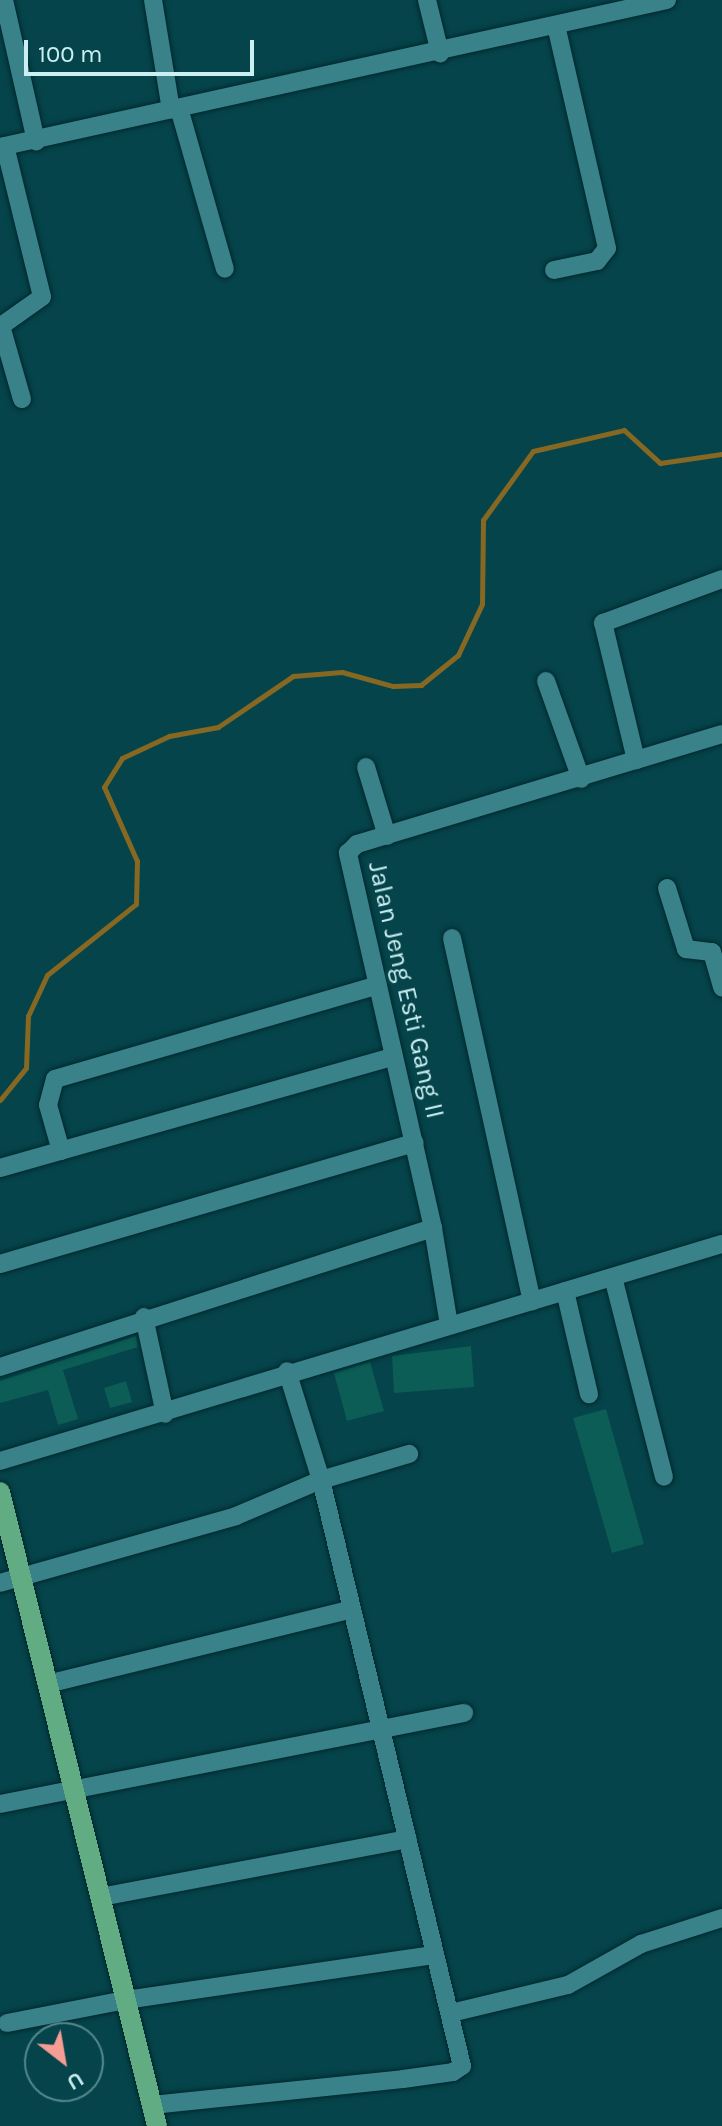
<!DOCTYPE html>
<html>
<head>
<meta charset="utf-8">
<style>
	body { margin:0 }
	#map { position:relative; width:722px; height:2126px; overflow:hidden; background:#05444a; font-family:Karla,sans-serif }
	div>[style] { position:absolute }
	[style*='--x'] { left:calc(var(--x)*1px); top:calc(var(--y)*1px); width:calc(var(--w)*1px); rotate:calc(var(--a)*1deg) }
	.stream>* { height:5px; margin:-2.5px; padding:0 2.5px; transform-origin:2.5px; border-radius:2.5px; background:#866823 }
	.building>* { inset:0; background:#0b5d55 }
	.roads { filter:drop-shadow(0 0 2px #00282d) drop-shadow(0 0 2px #00282d) }
	.minor>* { height:18px; margin:-9px; padding:0 9px; transform-origin:9px; border-radius:9px; background:#3a828a }
	.major>* { height:20px; margin:-10px; padding:0 10px; transform-origin:10px; border-radius:10px; background:#62ac83 }
	span { translate:-50% -50%; white-space:nowrap; text-align:center; line-height:1.15; -webkit-text-stroke:6px #05444a; paint-order:stroke }
	.street-label { font-size:26px; color:#cceff3 }
	.north { position:absolute; left:24px; top:2022px; width:80px; height:80px; box-sizing:border-box; background:#05444a; border:2px solid #55888e; border-radius:50%; rotate:149deg; font-size:22px; font-weight:700; line-height:32px; text-align:center; color:#cceff3 }
	.north::after { content:''; display:block; margin:auto; width:28px; height:36px; background:#f59c94; clip-path:polygon(50% 0,100% 100%,50% 72%,0 100%) }
	.scale { position:absolute; left:24px; top:40px; width:230px; height:36px; box-sizing:border-box; border:4px solid #cceff3; border-top:0; padding-left:10px; font-size:24px; line-height:28px; white-space:nowrap; color:#cceff3; -webkit-text-stroke:6px #05444a; paint-order:stroke }
</style>
</head>
<body>
<div id="map">
	<div class="stream">
		<div style="--x:0;--y:1100;--w:41;--a:-50.9"></div>
		<div style="--x:26;--y:1068;--w:52;--a:-87.8"></div>
		<div style="--x:28;--y:1016;--w:45;--a:-65.1"></div>
		<div style="--x:47;--y:975;--w:114;--a:-38.6"></div>
		<div style="--x:136;--y:904;--w:43;--a:-88.7"></div>
		<div style="--x:137;--y:861;--w:81;--a:-114"></div>
		<div style="--x:104;--y:787;--w:34;--a:-58"></div>
		<div style="--x:122;--y:758;--w:52;--a:-25.1"></div>
		<div style="--x:169;--y:736;--w:50;--a:-10.4"></div>
		<div style="--x:218;--y:727;--w:91;--a:-34.2"></div>
		<div style="--x:293;--y:676;--w:49;--a:-4.7"></div>
		<div style="--x:342;--y:672;--w:53;--a:15.4"></div>
		<div style="--x:393;--y:686;--w:28;--a:-2"></div>
		<div style="--x:421;--y:685;--w:48;--a:-39"></div>
		<div style="--x:458;--y:655;--w:56;--a:-64.8"></div>
		<div style="--x:482;--y:604;--w:84;--a:-89.3"></div>
		<div style="--x:483;--y:520;--w:85;--a:-54.1"></div>
		<div style="--x:533;--y:451;--w:93;--a:-13"></div>
		<div style="--x:624;--y:430;--w:49;--a:42.5"></div>
		<div style="--x:660;--y:463;--w:63;--a:-8.3"></div>
	</div>
	<div class="building">
		<div style="clip-path:polygon(136px 1336px,138px 1347px,63px 1370px,78px 1419px,58px 1425px,48px 1390px,0 1403px,0 1381px)"></div>
		<div style="clip-path:polygon(471px 1346px,474px 1387px,394px 1393px,392px 1356px)"></div>
		<div style="clip-path:polygon(370px 1362px,384px 1411px,347px 1421px,334px 1373px)"></div>
		<div style="clip-path:polygon(126px 1381px,132px 1402px,110px 1408px,104px 1388px)"></div>
		<div style="clip-path:polygon(606px 1409px,644px 1544px,612px 1553px,573px 1418px)"></div>
	</div>
	<div class="roads">
		<div class="minor">
			<div style="--x:4;--y:0;--w:145;--a:77.2"></div>
			<div style="--x:153;--y:0;--w:111;--a:80.7"></div>
			<div style="--x:427;--y:0;--w:55;--a:76.2"></div>
			<div style="--x:179;--y:108;--w:167;--a:74.1"></div>
			<div style="--x:5;--y:146;--w:155;--a:76.2"></div>
			<div style="--x:42;--y:297;--w:50;--a:144.7"></div>
			<div style="--x:1;--y:326;--w:76;--a:74"></div>
			<div style="--x:0;--y:147;--w:683;--a:-12.43"></div>
			<div style="--x:554;--y:270;--w:44;--a:-11.8"></div>
			<div style="--x:597;--y:261;--w:16;--a:-52"></div>
			<div style="--x:607;--y:248;--w:228;--a:-102.9"></div>
			<div style="--x:546;--y:681;--w:104;--a:70.3"></div>
			<div style="--x:636;--y:760;--w:90;--a:-16.8"></div>
			<div style="--x:366;--y:767;--w:72;--a:73.1"></div>
			<div style="--x:667;--y:888;--w:64;--a:72.7"></div>
			<div style="--x:686;--y:949;--w:26;--a:7"></div>
			<div style="--x:712;--y:952;--w:37;--a:74"></div>
			<div style="--x:452;--y:938;--w:372;--a:77.6"></div>
			<div style="--x:61;--y:1151;--w:48;--a:-105.8"></div>
			<div style="--x:48;--y:1105;--w:27;--a:-75"></div>
			<div style="--x:55;--y:1079;--w:336;--a:-16.2"></div>
			<div style="--x:0;--y:1168;--w:406;--a:-15.8"></div>
			<div style="--x:0;--y:1264;--w:432;--a:-16.3"></div>
			<div style="--x:613;--y:1277;--w:206;--a:75.7"></div>
			<div style="--x:565;--y:1291;--w:106;--a:76.9"></div>
			<div style="--x:144;--y:1317;--w:99;--a:77.8"></div>
			<div style="--x:449;--y:1325;--w:98;--a:-99.4"></div>
			<div style="--x:433;--y:1228;--w:385;--a:-102.8"></div>
			<div style="--x:348;--y:853;--w:13;--a:-45"></div>
			<div style="--x:357;--y:844;--w:291;--a:-16.8"></div>
			<div style="--x:636;--y:760;--w:141;--a:-103.5"></div>
			<div style="--x:603;--y:623;--w:127;--a:-20.3"></div>
			<div style="--x:0;--y:1367;--w:455;--a:-17.8"></div>
			<div style="--x:0;--y:1461;--w:754;--a:-16.73"></div>
			<div style="--x:0;--y:1583;--w:245;--a:-15.8"></div>
			<div style="--x:236;--y:1516;--w:92;--a:-23"></div>
			<div style="--x:321;--y:1480;--w:92;--a:-16.5"></div>
			<div style="--x:47;--y:1684;--w:311;--a:-13.8"></div>
			<div style="--x:0;--y:1804;--w:473;--a:-11.1"></div>
			<div style="--x:101;--y:1897;--w:312;--a:-10.7"></div>
			<div style="--x:451;--y:2013;--w:120;--a:-13.5"></div>
			<div style="--x:568;--y:1985;--w:84;--a:-29.3"></div>
			<div style="--x:641;--y:1944;--w:85;--a:-17.8"></div>
			<div style="--x:7;--y:2023;--w:120;--a:-11"></div>
			<div style="--x:125;--y:2000;--w:313;--a:-8.3"></div>
			<div style="--x:152;--y:2105;--w:252;--a:-5.9"></div>
			<div style="--x:403;--y:2079;--w:50;--a:-8"></div>
			<div style="--x:453;--y:2072;--w:11;--a:-34"></div>
			<div style="--x:462;--y:2066;--w:603;--a:-103.53"></div>
			<div style="--x:321;--y:1480;--w:114;--a:-107.3"></div>
		</div>
		<div class="major">
			<div style="--x:0;--y:1492;--w:653;--a:76.09"></div>
		</div>
	</div>
	<div class="street-label">
		<span style="left:406px;top:990px;rotate:77deg">Jalan Jeng Esti Gang II</span>
	</div>
	<div class="north">U</div>
	<div class="scale">100 m</div>
</div>
</body>
</html>
